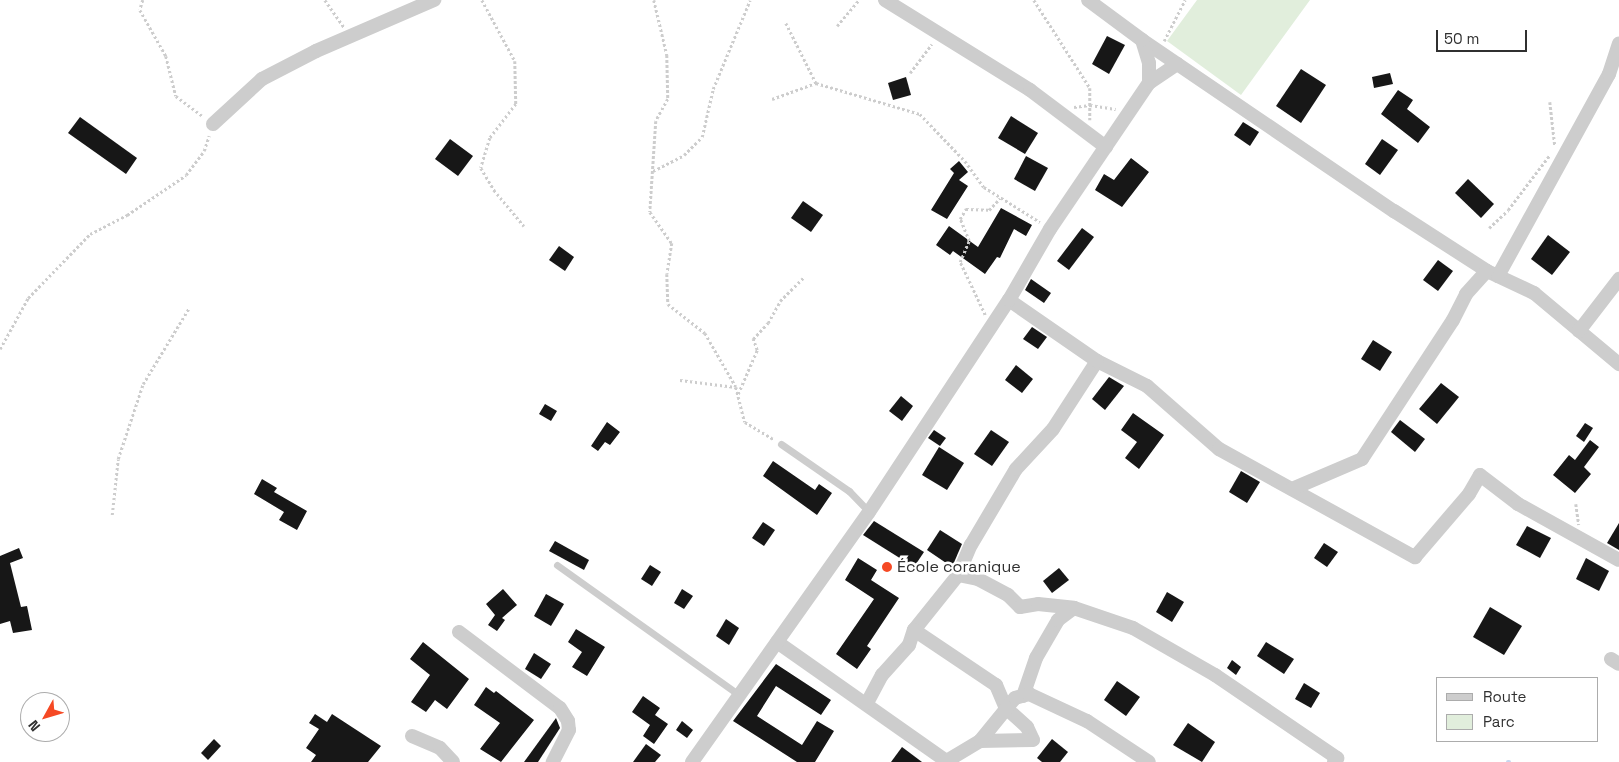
<!DOCTYPE html>
<html>
<head>
<meta charset="utf-8">
<style>
	body { margin:0 }
	#map { position:relative; width:1619px; height:762px; overflow:hidden; background:#fff; font-family:"Space Grotesk",sans-serif }
	div>[style] { position:absolute }
	[style*='--x'] { left:calc(var(--x)*1px); top:calc(var(--y)*1px); width:calc(var(--w)*1px); rotate:calc(var(--a)*1deg) }
	.green>* { inset:0; background:#e1eedc }
	.stream>* { height:4px; margin:-2px; padding:0 2px; transform-origin:2px; border-radius:2px; background:#c7d6ef }
	.building>* { inset:0; background:#171717 }
	.path>* { height:2.5px; margin-top:-1.25px; transform-origin:0; background:repeating-linear-gradient(90deg,#cdcdcd 0 2.5px,transparent 0 5px) }
	.lane>* { height:7px; margin:-3.5px; padding:0 3.5px; transform-origin:3.5px; border-radius:3.5px; background:#cdcdcd }
	.street>* { height:14px; margin:-7px; padding:0 7px; transform-origin:7px; border-radius:7px; background:#cdcdcd }
	.dots>* { width:14px; height:14px; translate:-50% -50%; box-sizing:border-box; border:2px solid #fff; border-radius:50% }
	span { translate:-50% -50%; white-space:nowrap; text-align:center; line-height:1.15; -webkit-text-stroke:5px #fff; paint-order:stroke }
	.poi-label { font-size:16px; color:#303030 }
	.left { translate:0 -50%; text-align:left }
	.legend { position:absolute; left:1436px; top:677px; width:162px; height:65px; box-sizing:border-box; background:#fff; border:1px solid #acacac; margin:0; padding:6px 9px; list-style:none; font-size:15px; color:#303030 }
	.legend li { display:flex; align-items:center; gap:10px; height:25px }
	.legend b { width:25px; border:1px solid #acacac }
	.north { position:absolute; left:20px; top:692px; width:50px; height:50px; box-sizing:border-box; background:#fff; border:1px solid #acacac; border-radius:50%; rotate:231deg; font-size:14px; font-weight:700; line-height:20px; text-align:center; color:#303030 }
	.north::after { content:''; display:block; margin:auto; width:18px; height:22px; background:#f54924; clip-path:polygon(50% 0,100% 100%,50% 72%,0 100%) }
	.scale { position:absolute; left:1436px; top:30px; width:91px; height:22px; box-sizing:border-box; border:2px solid #303030; border-top:0; padding-left:6px; font-size:15px; line-height:18px; white-space:nowrap; color:#303030; -webkit-text-stroke:4px #fff; paint-order:stroke }
</style>
</head>
<body>
<div id="map">
	<div class="green">
		<div style="clip-path:polygon(1197px 0,1310px 0,1241px 95px,1167px 41px)"></div>
	</div>
	<div class="stream">
		<div style="--x:1508;--y:762;--w:1;--a:0"></div>
	</div>
	<div class="building">
		<div style="clip-path:polygon(1107px 36px,1125px 45px,1109px 74px,1092px 64px)"></div>
		<div style="clip-path:polygon(1301px 69px,1326px 85px,1301px 123px,1276px 106px)"></div>
		<div style="clip-path:polygon(1390px 73px,1393px 84px,1374px 88px,1372px 77px)"></div>
		<div style="clip-path:polygon(906px 77px,911px 95px,893px 100px,888px 83px)"></div>
		<div style="clip-path:polygon(1398px 90px,1413px 100px,1407px 109px,1430px 127px,1418px 143px,1381px 114px)"></div>
		<div style="clip-path:polygon(1011px 116px,1038px 133px,1025px 154px,998px 138px)"></div>
		<div style="clip-path:polygon(80px 117px,137px 158px,126px 174px,68px 133px)"></div>
		<div style="clip-path:polygon(1243px 122px,1259px 132px,1250px 146px,1234px 135px)"></div>
		<div style="clip-path:polygon(450px 139px,473px 156px,458px 176px,435px 159px)"></div>
		<div style="clip-path:polygon(1382px 139px,1398px 150px,1380px 175px,1365px 164px)"></div>
		<div style="clip-path:polygon(1026px 156px,1048px 168px,1035px 191px,1014px 179px)"></div>
		<div style="clip-path:polygon(1131px 158px,1149px 172px,1122px 207px,1095px 190px,1104px 174px,1114px 180px)"></div>
		<div style="clip-path:polygon(959px 161px,968px 172px,959px 180px,968px 186px,947px 219px,931px 210px,954px 173px,950px 169px)"></div>
		<div style="clip-path:polygon(1468px 179px,1494px 204px,1481px 218px,1455px 193px)"></div>
		<div style="clip-path:polygon(803px 201px,823px 215px,811px 232px,791px 218px)"></div>
		<div style="clip-path:polygon(1001px 208px,1032px 225px,1026px 236px,1014px 229px,1000px 258px,997px 257px,985px 274px,953px 251px,950px 255px,936px 245px,949px 226px,978px 247px)"></div>
		<div style="clip-path:polygon(1082px 228px,1094px 237px,1069px 270px,1057px 261px)"></div>
		<div style="clip-path:polygon(1548px 235px,1570px 252px,1552px 275px,1531px 259px)"></div>
		<div style="clip-path:polygon(559px 246px,574px 257px,565px 271px,549px 260px)"></div>
		<div style="clip-path:polygon(1438px 260px,1453px 271px,1438px 291px,1423px 280px)"></div>
		<div style="clip-path:polygon(1031px 279px,1051px 293px,1044px 303px,1025px 290px)"></div>
		<div style="clip-path:polygon(1032px 327px,1047px 337px,1038px 349px,1023px 339px)"></div>
		<div style="clip-path:polygon(1373px 340px,1392px 352px,1380px 371px,1361px 359px)"></div>
		<div style="clip-path:polygon(1016px 365px,1033px 379px,1022px 393px,1005px 380px)"></div>
		<div style="clip-path:polygon(1109px 377px,1124px 386px,1105px 410px,1092px 399px)"></div>
		<div style="clip-path:polygon(1441px 383px,1459px 397px,1437px 424px,1419px 409px)"></div>
		<div style="clip-path:polygon(901px 396px,913px 406px,902px 421px,889px 411px)"></div>
		<div style="clip-path:polygon(545px 404px,557px 411px,551px 421px,539px 414px)"></div>
		<div style="clip-path:polygon(1133px 413px,1164px 435px,1139px 469px,1125px 458px,1137px 442px,1121px 430px)"></div>
		<div style="clip-path:polygon(1400px 420px,1425px 439px,1415px 452px,1391px 432px)"></div>
		<div style="clip-path:polygon(607px 422px,620px 432px,610px 445px,605px 442px,598px 451px,591px 446px)"></div>
		<div style="clip-path:polygon(1585px 423px,1593px 428px,1584px 442px,1576px 436px)"></div>
		<div style="clip-path:polygon(934px 430px,946px 438px,940px 446px,928px 438px)"></div>
		<div style="clip-path:polygon(991px 430px,1009px 442px,992px 466px,974px 454px)"></div>
		<div style="clip-path:polygon(1590px 440px,1599px 447px,1584px 467px,1591px 474px,1575px 493px,1553px 475px,1569px 455px,1575px 460px)"></div>
		<div style="clip-path:polygon(939px 447px,964px 463px,947px 490px,922px 475px)"></div>
		<div style="clip-path:polygon(773px 461px,815px 490px,819px 484px,832px 493px,817px 515px,763px 476px)"></div>
		<div style="clip-path:polygon(1241px 471px,1260px 482px,1247px 503px,1229px 492px)"></div>
		<div style="clip-path:polygon(262px 479px,277px 488px,274px 492px,307px 511px,297px 530px,279px 520px,284px 512px,254px 494px)"></div>
		<div style="clip-path:polygon(874px 521px,924px 552px,914px 567px,863px 535px)"></div>
		<div style="clip-path:polygon(763px 522px,775px 530px,764px 546px,752px 538px)"></div>
		<div style="clip-path:polygon(1619px 523px,1619px 550px,1607px 543px)"></div>
		<div style="clip-path:polygon(1527px 526px,1551px 538px,1540px 558px,1516px 545px)"></div>
		<div style="clip-path:polygon(940px 530px,962px 544px,952px 567px,927px 550px)"></div>
		<div style="clip-path:polygon(555px 541px,589px 560px,584px 570px,549px 551px)"></div>
		<div style="clip-path:polygon(1324px 543px,1338px 552px,1327px 567px,1314px 558px)"></div>
		<div style="clip-path:polygon(19px 548px,23px 558px,10px 563px,21px 607px,27px 606px,32px 630px,13px 633px,10px 621px,0 624px,0 556px)"></div>
		<div style="clip-path:polygon(858px 558px,877px 570px,871px 580px,899px 598px,867px 646px,871px 649px,857px 669px,836px 654px,874px 599px,845px 580px)"></div>
		<div style="clip-path:polygon(1586px 558px,1609px 571px,1599px 591px,1576px 579px)"></div>
		<div style="clip-path:polygon(650px 565px,661px 572px,652px 586px,641px 579px)"></div>
		<div style="clip-path:polygon(1059px 568px,1069px 580px,1052px 593px,1043px 581px)"></div>
		<div style="clip-path:polygon(503px 589px,517px 605px,502px 618px,505px 620px,497px 631px,488px 625px,495px 615px,486px 604px)"></div>
		<div style="clip-path:polygon(682px 589px,693px 596px,684px 609px,674px 603px)"></div>
		<div style="clip-path:polygon(1167px 592px,1184px 602px,1172px 622px,1156px 612px)"></div>
		<div style="clip-path:polygon(546px 594px,564px 604px,551px 626px,534px 616px)"></div>
		<div style="clip-path:polygon(1490px 607px,1522px 626px,1504px 655px,1473px 637px)"></div>
		<div style="clip-path:polygon(726px 619px,739px 628px,729px 645px,716px 636px)"></div>
		<div style="clip-path:polygon(576px 629px,605px 647px,587px 676px,572px 667px,582px 652px,568px 642px)"></div>
		<div style="clip-path:polygon(423px 642px,469px 679px,447px 709px,435px 700px,426px 712px,411px 702px,430px 675px,410px 659px)"></div>
		<div style="clip-path:polygon(1266px 642px,1294px 659px,1284px 674px,1257px 656px)"></div>
		<div style="clip-path:polygon(534px 653px,551px 664px,541px 679px,525px 669px)"></div>
		<div style="clip-path:polygon(1232px 660px,1241px 667px,1236px 675px,1227px 668px)"></div>
		<div style="clip-path:polygon(776px 664px,831px 700px,821px 715px,776px 686px,757px 716px,802px 745px,817px 721px,834px 731px,815px 762px,797px 762px,733px 721px)"></div>
		<div style="clip-path:polygon(1117px 681px,1140px 697px,1126px 716px,1104px 700px)"></div>
		<div style="clip-path:polygon(1304px 683px,1320px 693px,1311px 708px,1295px 699px)"></div>
		<div style="clip-path:polygon(486px 687px,494px 693px,496px 691px,534px 720px,501px 762px,480px 749px,500px 723px,474px 705px)"></div>
		<div style="clip-path:polygon(643px 696px,660px 708px,655px 715px,668px 724px,654px 744px,643px 736px,650px 725px,632px 712px)"></div>
		<div style="clip-path:polygon(315px 714px,327px 722px,332px 714px,381px 746px,368px 762px,311px 762px,316px 755px,306px 748px,319px 729px,309px 723px)"></div>
		<div style="clip-path:polygon(556px 718px,560px 728px,538px 762px,524px 762px)"></div>
		<div style="clip-path:polygon(682px 721px,693px 730px,687px 738px,676px 730px)"></div>
		<div style="clip-path:polygon(1188px 723px,1215px 742px,1202px 762px,1173px 745px)"></div>
		<div style="clip-path:polygon(214px 739px,221px 746px,208px 760px,201px 753px)"></div>
		<div style="clip-path:polygon(1052px 739px,1068px 752px,1060px 762px,1042px 762px,1037px 758px)"></div>
		<div style="clip-path:polygon(646px 744px,661px 755px,655px 762px,633px 762px)"></div>
		<div style="clip-path:polygon(902px 747px,922px 762px,891px 762px)"></div>
	</div>
	<div class="path">
		<div style="--x:143;--y:0;--w:10;--a:107"></div>
		<div style="--x:140;--y:10;--w:53;--a:60.5"></div>
		<div style="--x:166;--y:56;--w:41;--a:76"></div>
		<div style="--x:176;--y:96;--w:34;--a:37"></div>
		<div style="--x:325;--y:0;--w:33;--a:55"></div>
		<div style="--x:482;--y:0;--w:69;--a:61.6"></div>
		<div style="--x:515;--y:61;--w:43;--a:88.7"></div>
		<div style="--x:516;--y:104;--w:43;--a:127.4"></div>
		<div style="--x:490;--y:138;--w:31;--a:107"></div>
		<div style="--x:481;--y:168;--w:26;--a:59"></div>
		<div style="--x:494;--y:190;--w:47;--a:50.2"></div>
		<div style="--x:654;--y:0;--w:57;--a:76.7"></div>
		<div style="--x:667;--y:55;--w:44;--a:88.7"></div>
		<div style="--x:668;--y:99;--w:25;--a:119"></div>
		<div style="--x:656;--y:121;--w:91;--a:93.8"></div>
		<div style="--x:650;--y:212;--w:38;--a:55"></div>
		<div style="--x:672;--y:243;--w:31;--a:99"></div>
		<div style="--x:667;--y:274;--w:30;--a:88"></div>
		<div style="--x:668;--y:304;--w:47;--a:38.1"></div>
		<div style="--x:705;--y:333;--w:62;--a:60.1"></div>
		<div style="--x:1034;--y:0;--w:104;--a:57.5"></div>
		<div style="--x:1090;--y:88;--w:32;--a:90"></div>
		<div style="--x:786;--y:23;--w:67;--a:63.4"></div>
		<div style="--x:837;--y:26;--w:34;--a:-50"></div>
		<div style="--x:1164;--y:41;--w:46;--a:-62.9"></div>
		<div style="--x:910;--y:73;--w:36;--a:-53"></div>
		<div style="--x:772;--y:99;--w:47;--a:-20"></div>
		<div style="--x:816;--y:83;--w:109;--a:16.6"></div>
		<div style="--x:920;--y:114;--w:65;--a:46.2"></div>
		<div style="--x:965;--y:161;--w:32;--a:54"></div>
		<div style="--x:984;--y:187;--w:66;--a:32"></div>
		<div style="--x:1550;--y:102;--w:44;--a:83.5"></div>
		<div style="--x:1074;--y:107;--w:16;--a:-7"></div>
		<div style="--x:1090;--y:105;--w:26;--a:9"></div>
		<div style="--x:653;--y:171;--w:35;--a:-27"></div>
		<div style="--x:684;--y:155;--w:25;--a:-45"></div>
		<div style="--x:702;--y:137;--w:49;--a:-77.1"></div>
		<div style="--x:713;--y:89;--w:96;--a:-67.4"></div>
		<div style="--x:1489;--y:228;--w:26;--a:-43"></div>
		<div style="--x:1508;--y:210;--w:68;--a:-52.8"></div>
		<div style="--x:985;--y:315;--w:59;--a:-115.3"></div>
		<div style="--x:960;--y:262;--w:23;--a:-67"></div>
		<div style="--x:969;--y:241;--w:24;--a:-112"></div>
		<div style="--x:960;--y:219;--w:12;--a:-59"></div>
		<div style="--x:966;--y:209;--w:23;--a:2"></div>
		<div style="--x:989;--y:210;--w:16;--a:-47"></div>
		<div style="--x:0;--y:349;--w:58;--a:-61.2"></div>
		<div style="--x:28;--y:298;--w:89;--a:-45.9"></div>
		<div style="--x:90;--y:234;--w:42;--a:-27.2"></div>
		<div style="--x:127;--y:215;--w:71;--a:-34.1"></div>
		<div style="--x:186;--y:175;--w:30;--a:-53"></div>
		<div style="--x:204;--y:151;--w:16;--a:-72"></div>
		<div style="--x:680;--y:380;--w:56;--a:7.1"></div>
		<div style="--x:736;--y:387;--w:36;--a:76"></div>
		<div style="--x:745;--y:422;--w:33;--a:31"></div>
		<div style="--x:738;--y:394;--w:48;--a:-66.6"></div>
		<div style="--x:757;--y:350;--w:12;--a:-110"></div>
		<div style="--x:753;--y:339;--w:22;--a:-47"></div>
		<div style="--x:768;--y:323;--w:25;--a:-61"></div>
		<div style="--x:780;--y:301;--w:33;--a:-45"></div>
		<div style="--x:1576;--y:504;--w:21;--a:82"></div>
		<div style="--x:112;--y:515;--w:56;--a:-83.9"></div>
		<div style="--x:118;--y:459;--w:79;--a:-71.6"></div>
		<div style="--x:143;--y:384;--w:89;--a:-58.8"></div>
	</div>
	<div class="lane">
		<div style="--x:781;--y:444;--w:83;--a:34.7"></div>
		<div style="--x:849;--y:491;--w:29;--a:46"></div>
		<div style="--x:557;--y:565;--w:224;--a:35.5"></div>
	</div>
	<div class="street">
		<div style="--x:885;--y:0;--w:171;--a:31.8"></div>
		<div style="--x:1030;--y:90;--w:95;--a:36.9"></div>
		<div style="--x:1142;--y:40;--w:305;--a:34.2"></div>
		<div style="--x:1394;--y:211;--w:111;--a:32.8"></div>
		<div style="--x:1487;--y:271;--w:52;--a:25.1"></div>
		<div style="--x:1534;--y:293;--w:111;--a:39.9"></div>
		<div style="--x:1149;--y:83;--w:34;--a:-34"></div>
		<div style="--x:213;--y:124;--w:67;--a:-42.6"></div>
		<div style="--x:262;--y:79;--w:61;--a:-27.4"></div>
		<div style="--x:316;--y:51;--w:129;--a:-23.4"></div>
		<div style="--x:1498;--y:276;--w:230;--a:-61.2"></div>
		<div style="--x:1609;--y:74;--w:32;--a:-72"></div>
		<div style="--x:1579;--y:331;--w:66;--a:-52.4"></div>
		<div style="--x:1097;--y:361;--w:56;--a:26.6"></div>
		<div style="--x:1147;--y:386;--w:96;--a:41.2"></div>
		<div style="--x:1219;--y:449;--w:224;--a:28.9"></div>
		<div style="--x:1415;--y:557;--w:83;--a:-49.4"></div>
		<div style="--x:1469;--y:494;--w:22;--a:-60"></div>
		<div style="--x:1480;--y:475;--w:48;--a:37.3"></div>
		<div style="--x:1518;--y:504;--w:115;--a:29"></div>
		<div style="--x:1292;--y:489;--w:76;--a:-23.2"></div>
		<div style="--x:1362;--y:459;--w:166;--a:-56.8"></div>
		<div style="--x:1453;--y:320;--w:29;--a:-63"></div>
		<div style="--x:1466;--y:294;--w:31;--a:-48"></div>
		<div style="--x:958;--y:575;--w:20;--a:11"></div>
		<div style="--x:978;--y:579;--w:34;--a:28"></div>
		<div style="--x:1008;--y:595;--w:17;--a:45"></div>
		<div style="--x:1020;--y:607;--w:18;--a:-9"></div>
		<div style="--x:1038;--y:604;--w:36;--a:6"></div>
		<div style="--x:914;--y:630;--w:70;--a:-51.3"></div>
		<div style="--x:958;--y:575;--w:33;--a:-67"></div>
		<div style="--x:971;--y:545;--w:88;--a:-59.4"></div>
		<div style="--x:1016;--y:469;--w:54;--a:-47.2"></div>
		<div style="--x:1053;--y:429;--w:81;--a:-57.1"></div>
		<div style="--x:1097;--y:361;--w:107;--a:-145.3"></div>
		<div style="--x:459;--y:632;--w:126;--a:37"></div>
		<div style="--x:560;--y:708;--w:15;--a:58"></div>
		<div style="--x:568;--y:721;--w:9;--a:84"></div>
		<div style="--x:569;--y:730;--w:36;--a:117"></div>
		<div style="--x:777;--y:642;--w:209;--a:35.1"></div>
		<div style="--x:1611;--y:659;--w:9;--a:32"></div>
		<div style="--x:1023;--y:696;--w:40;--a:-71.1"></div>
		<div style="--x:1036;--y:658;--w:44;--a:-59.9"></div>
		<div style="--x:1058;--y:620;--w:20;--a:-37"></div>
		<div style="--x:1074;--y:608;--w:62;--a:18.7"></div>
		<div style="--x:1133;--y:628;--w:95;--a:29.8"></div>
		<div style="--x:1215;--y:675;--w:148;--a:34.2"></div>
		<div style="--x:1337;--y:758;--w:5;--a:127"></div>
		<div style="--x:867;--y:703;--w:32;--a:-62"></div>
		<div style="--x:882;--y:675;--w:40;--a:-48"></div>
		<div style="--x:909;--y:645;--w:16;--a:-72"></div>
		<div style="--x:914;--y:630;--w:99;--a:33.9"></div>
		<div style="--x:996;--y:685;--w:25;--a:67"></div>
		<div style="--x:1006;--y:708;--w:28;--a:42"></div>
		<div style="--x:1027;--y:727;--w:14;--a:65"></div>
		<div style="--x:1033;--y:740;--w:53;--a:178.9"></div>
		<div style="--x:980;--y:741;--w:39;--a:149"></div>
		<div style="--x:412;--y:736;--w:30;--a:23"></div>
		<div style="--x:440;--y:748;--w:19;--a:47"></div>
		<div style="--x:980;--y:741;--w:55;--a:-50.9"></div>
		<div style="--x:1015;--y:698;--w:15;--a:-16"></div>
		<div style="--x:1029;--y:694;--w:64;--a:25"></div>
		<div style="--x:1087;--y:721;--w:74;--a:33.5"></div>
		<div style="--x:692;--y:762;--w:306;--a:-54.7"></div>
		<div style="--x:869;--y:512;--w:254;--a:-56.6"></div>
		<div style="--x:1009;--y:300;--w:82;--a:-60"></div>
		<div style="--x:1050;--y:229;--w:176;--a:-55.9"></div>
		<div style="--x:1149;--y:83;--w:20;--a:-90"></div>
		<div style="--x:1149;--y:63;--w:24;--a:-107"></div>
		<div style="--x:1142;--y:40;--w:67;--a:-143.5"></div>
	</div>
	<div class="dots">
		<div style="left:887px;top:567px;background:#f54924"></div>
	</div>
	<div class="poi-label">
		<span class="left" style="left:897px;top:567px">École coranique</span>
	</div>
	<ul class="legend">
	<li><b style="height:6px;background:#cdcdcd"></b>Route</li>
	<li><b style="height:14px;background:#e1eedc"></b>Parc</li>
	</ul>
	<div class="north">N</div>
	<div class="scale">50 m</div>
</div>
</body>
</html>
